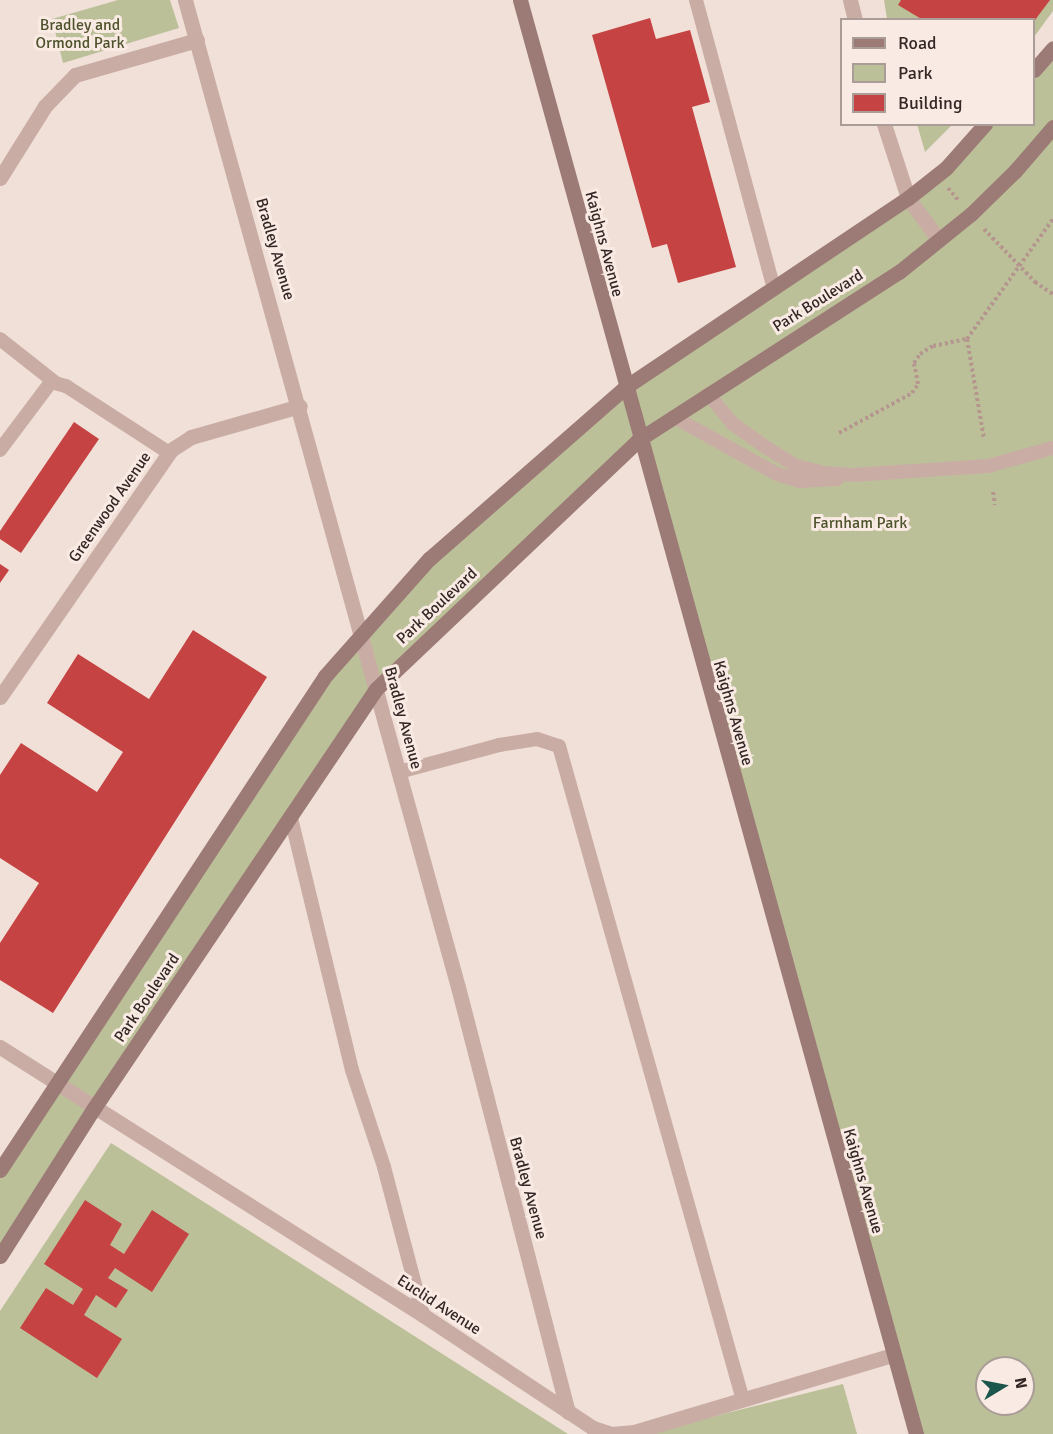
<!DOCTYPE html>
<html>
<head>
<meta charset="utf-8">
<style>
	body { margin:0 }
	#map { position:relative; width:1053px; height:1434px; overflow:hidden; background:#f1e0d8; font-family:Signika,sans-serif }
	div>[style] { position:absolute }
	[style*='--x'] { left:calc(var(--x)*1px); top:calc(var(--y)*1px); width:calc(var(--w)*1px); rotate:calc(var(--a)*1deg) }
	.green>* { inset:0; background:#bcc099 }
	.building>* { inset:0; background:#c54342 }
	.path>* { height:4px; margin-top:-2px; transform-origin:0; background:repeating-linear-gradient(90deg,#b4968f 0 3px,transparent 0 6px) }
	.lane>* { height:14px; margin:-7px; padding:0 7px; transform-origin:7px; border-radius:7px; background:#c9ada5 }
	.street>* { height:15px; margin:-7.5px; padding:0 7.5px; transform-origin:7.5px; border-radius:7.5px; background:#c9ada5 }
	.secondary>* { height:15px; margin:-7.5px; padding:0 7.5px; transform-origin:7.5px; border-radius:7.5px; background:#9c7b76 }
	span { translate:-50% -50%; white-space:nowrap; text-align:center; line-height:1.15; -webkit-text-stroke:6px #f9ebe4; paint-order:stroke }
	.park-label { font-size:16px; color:#4d522a }
	.street-label { font-size:16px; color:#342726 }
	.legend { position:absolute; left:840px; top:18px; width:195px; height:108px; box-sizing:border-box; background:#f9ebe4; border:2px solid #aa9d98; margin:0; padding:8px 10px; list-style:none; font-size:18px; color:#342726 }
	.legend li { display:flex; align-items:center; gap:12px; height:30px }
	.legend b { width:30px; border:2px solid #aa9d98 }
	.north { position:absolute; left:975px; top:1356px; width:60px; height:60px; box-sizing:border-box; background:#f9ebe4; border:2px solid #aa9d98; border-radius:50%; rotate:80deg; font-size:16px; font-weight:700; line-height:24px; text-align:center; color:#342726 }
	.north::after { content:''; display:block; margin:auto; width:21px; height:27px; background:#1c554c; clip-path:polygon(50% 0,100% 100%,50% 72%,0 100%) }
</style>
</head>
<body>
<div id="map">
	<div class="green">
		<div style="clip-path:polygon(118px 0,170px 0,179px 28px,63px 63px,52px 19px)"></div>
		<div style="clip-path:polygon(884px 0,1053px 0,1053px 11px,1034px 37px,1034px 20px,887px 19px)"></div>
		<div style="clip-path:polygon(evenodd,1053px 48px,1053px 1434px,916px 1434px,638px 441px,376px 689px,0 1256px,0 1170px,361px 632px,624px 388px,908px 198px,985px 125px,1034px 124px,1034px 70px,1053px 48px,987px 1368px,1023px 1368px,1023px 1404px,987px 1404px,987px 1368px)"></div>
		<div style="clip-path:polygon(917px 124px,952px 124px,952px 125px,925px 152px)"></div>
		<div style="clip-path:polygon(111px 1143px,237px 1223px,568px 1434px,0 1434px,0 1311px)"></div>
		<div style="clip-path:polygon(843px 1384px,857px 1434px,642px 1434px)"></div>
	</div>
	<div class="building">
		<div style="clip-path:polygon(901px 0,1050px 0,1035px 20px,923px 20px,898px 5px)"></div>
		<div style="clip-path:polygon(650px 18px,656px 39px,690px 30px,710px 102px,692px 107px,736px 267px,678px 283px,667px 244px,652px 248px,592px 35px)"></div>
		<div style="clip-path:polygon(74px 422px,99px 439px,21px 553px,0 539px,0 531px)"></div>
		<div style="clip-path:polygon(0 564px,9px 570px,0 583px)"></div>
		<div style="clip-path:polygon(193px 630px,267px 677px,53px 1013px,0 980px,0 943px,39px 883px,0 858px,0 775px,21px 743px,97px 792px,123px 752px,47px 703px,78px 654px,149px 699px)"></div>
		<div style="clip-path:polygon(85px 1200px,122px 1224px,110px 1245px,124px 1254px,152px 1210px,189px 1234px,152px 1292px,115px 1268px,108px 1278px,128px 1290px,116px 1308px,96px 1295px,84px 1315px,122px 1339px,97px 1378px,20px 1328px,46px 1288px,73px 1305px,83px 1289px,44px 1264px)"></div>
	</div>
	<div class="path">
		<div style="--x:948;--y:188;--w:17;--a:50"></div>
		<div style="--x:984;--y:229;--w:74;--a:46.1"></div>
		<div style="--x:1035;--y:282;--w:22;--a:34"></div>
		<div style="--x:967;--y:339;--w:148;--a:-54.4"></div>
		<div style="--x:839;--y:433;--w:83;--a:-28.7"></div>
		<div style="--x:912;--y:393;--w:11;--a:-56"></div>
		<div style="--x:918;--y:384;--w:21;--a:-101"></div>
		<div style="--x:914;--y:363;--w:11;--a:-56"></div>
		<div style="--x:920;--y:354;--w:15;--a:-32"></div>
		<div style="--x:933;--y:346;--w:35;--a:-12"></div>
		<div style="--x:967;--y:339;--w:100;--a:80.3"></div>
		<div style="--x:993;--y:492;--w:13;--a:81"></div>
	</div>
	<div class="lane">
		<div style="--x:696;--y:0;--w:299;--a:74.9"></div>
		<div style="--x:0;--y:339;--w:71;--a:38.2"></div>
		<div style="--x:708;--y:394;--w:39;--a:50"></div>
		<div style="--x:733;--y:424;--w:42;--a:35.2"></div>
		<div style="--x:767;--y:448;--w:34;--a:32"></div>
		<div style="--x:796;--y:466;--w:30;--a:14"></div>
		<div style="--x:825;--y:473;--w:28;--a:4"></div>
		<div style="--x:853;--y:475;--w:135;--a:-3.8"></div>
		<div style="--x:988;--y:466;--w:67;--a:-15.5"></div>
		<div style="--x:674;--y:417;--w:118;--a:29"></div>
		<div style="--x:777;--y:474;--w:24;--a:17"></div>
		<div style="--x:800;--y:481;--w:37;--a:-3"></div>
		<div style="--x:0;--y:450;--w:85;--a:-53.1"></div>
		<div style="--x:51;--y:382;--w:16;--a:15"></div>
		<div style="--x:66;--y:386;--w:123;--a:33"></div>
		<div style="--x:399;--y:772;--w:104;--a:-15.1"></div>
		<div style="--x:499;--y:745;--w:38;--a:-9"></div>
		<div style="--x:537;--y:739;--w:23;--a:18"></div>
		<div style="--x:559;--y:746;--w:679;--a:74.29"></div>
		<div style="--x:291;--y:818;--w:259;--a:76.4"></div>
		<div style="--x:352;--y:1070;--w:102;--a:71.7"></div>
		<div style="--x:384;--y:1167;--w:153;--a:75.2"></div>
	</div>
	<div class="street">
		<div style="--x:185;--y:0;--w:1024;--a:74.54"></div>
		<div style="--x:458;--y:987;--w:439;--a:75.5"></div>
		<div style="--x:850;--y:0;--w:21;--a:76"></div>
		<div style="--x:884;--y:124;--w:78;--a:72"></div>
		<div style="--x:908;--y:198;--w:52;--a:53.6"></div>
		<div style="--x:0;--y:178;--w:85;--a:-58"></div>
		<div style="--x:45;--y:106;--w:43;--a:-45.9"></div>
		<div style="--x:75;--y:75;--w:127;--a:-16"></div>
		<div style="--x:0;--y:697;--w:300;--a:-55.3"></div>
		<div style="--x:171;--y:450;--w:24;--a:-33"></div>
		<div style="--x:191;--y:437;--w:113;--a:-15.9"></div>
		<div style="--x:0;--y:1047;--w:501;--a:32.36"></div>
		<div style="--x:423;--y:1315;--w:204;--a:33.6"></div>
		<div style="--x:593;--y:1428;--w:19;--a:18"></div>
		<div style="--x:611;--y:1434;--w:23;--a:-5"></div>
		<div style="--x:634;--y:1432;--w:270;--a:-16.6"></div>
	</div>
	<div class="secondary">
		<div style="--x:520;--y:0;--w:1488;--a:74.56"></div>
		<div style="--x:1034;--y:70;--w:29;--a:-49"></div>
		<div style="--x:0;--y:1170;--w:591;--a:-56.66"></div>
		<div style="--x:325;--y:676;--w:157;--a:-48.4"></div>
		<div style="--x:429;--y:559;--w:259;--a:-41.2"></div>
		<div style="--x:624;--y:388;--w:342;--a:-33.8"></div>
		<div style="--x:908;--y:198;--w:48;--a:-38.3"></div>
		<div style="--x:946;--y:168;--w:59;--a:-48.4"></div>
		<div style="--x:0;--y:1256;--w:175;--a:-57.6"></div>
		<div style="--x:94;--y:1108;--w:505;--a:-56.06"></div>
		<div style="--x:376;--y:689;--w:361;--a:-43.5"></div>
		<div style="--x:638;--y:440;--w:310;--a:-32.8"></div>
		<div style="--x:899;--y:272;--w:92;--a:-38.9"></div>
		<div style="--x:971;--y:214;--w:62;--a:-44.3"></div>
		<div style="--x:1015;--y:171;--w:58;--a:-49.2"></div>
	</div>
	<div class="park-label">
		<span style="left:80px;top:34px">Bradley and<br>Ormond Park</span>
		<span style="left:860px;top:523px">Farnham Park</span>
	</div>
	<div class="street-label">
		<span style="left:604px;top:244px;rotate:75deg">Kaighns Avenue</span>
		<span style="left:275px;top:249px;rotate:74deg">Bradley Avenue</span>
		<span style="left:818px;top:301px;rotate:-32deg">Park Boulevard</span>
		<span style="left:110px;top:507px;rotate:-55deg">Greenwood Avenue</span>
		<span style="left:437px;top:606px;rotate:-43deg">Park Boulevard</span>
		<span style="left:733px;top:713px;rotate:74deg">Kaighns Avenue</span>
		<span style="left:403px;top:718px;rotate:75deg">Bradley Avenue</span>
		<span style="left:147px;top:998px;rotate:-56deg">Park Boulevard</span>
		<span style="left:863px;top:1181px;rotate:74deg">Kaighns Avenue</span>
		<span style="left:528px;top:1188px;rotate:75deg">Bradley Avenue</span>
		<span style="left:439px;top:1305px;rotate:33deg">Euclid Avenue</span>
	</div>
	<ul class="legend">
	<li><b style="height:8px;background:#9c7b76"></b>Road</li>
	<li><b style="height:16px;background:#bcc099"></b>Park</li>
	<li><b style="height:16px;background:#c54342"></b>Building</li>
	</ul>
	<div class="north">N</div>
</div>
</body>
</html>
